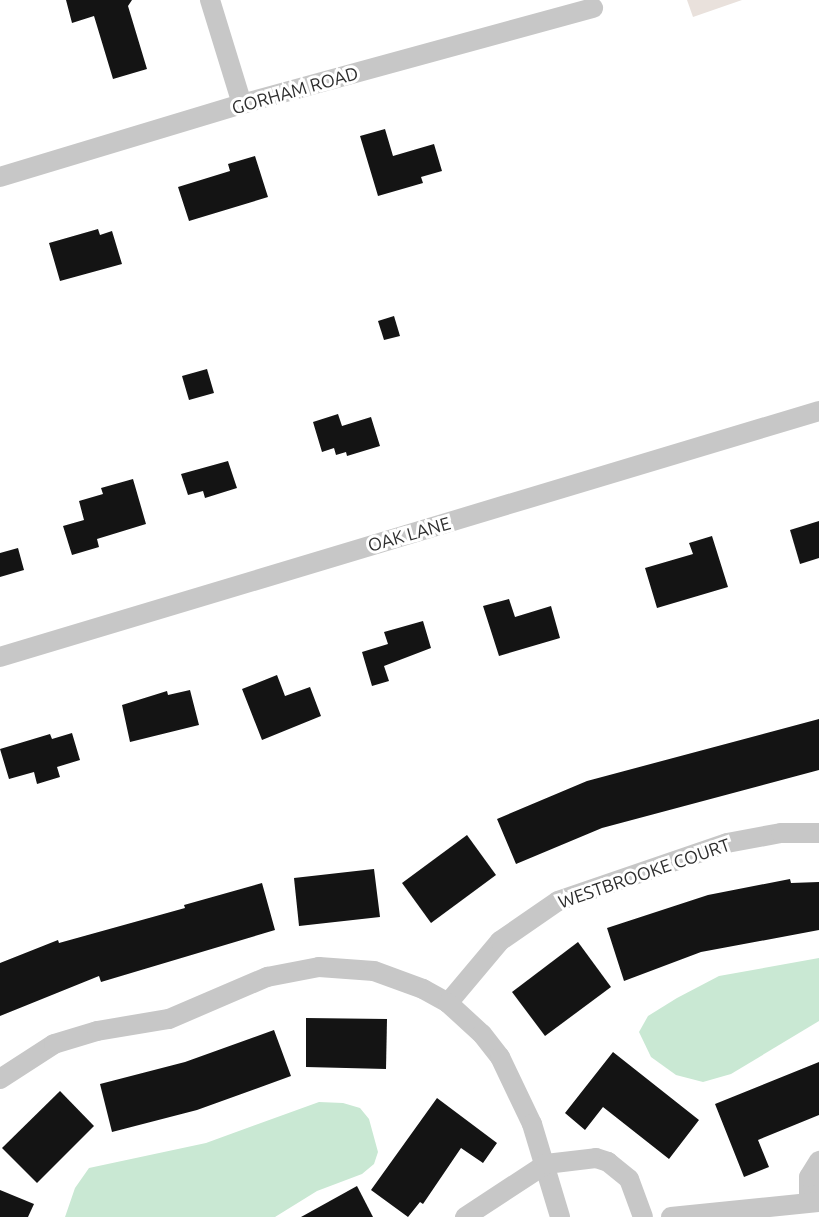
<!DOCTYPE html>
<html>
<head>
<meta charset="utf-8">
<style>
	body { margin:0 }
	#map { position:relative; width:819px; height:1217px; overflow:hidden; background:#fff; font-family:Ubuntu,sans-serif }
	div>[style] { position:absolute }
	[style*='--x'] { left:calc(var(--x)*1px); top:calc(var(--y)*1px); width:calc(var(--w)*1px); rotate:calc(var(--a)*1deg) }
	.green>* { inset:0; background:#e9e1dc }
	.water>* { inset:0; background:#c9e8d3 }
	.building>* { inset:0; background:#141414 }
	.street>* { height:20px; margin:-10px; padding:0 10px; transform-origin:10px; border-radius:10px; background:#c7c7c7 }
	span { translate:-50% -50%; white-space:nowrap; text-align:center; line-height:1.15; -webkit-text-stroke:6px #fff; paint-order:stroke }
	.street-label { font-size:18px; color:#2d2d2d }
</style>
</head>
<body>
<div id="map">
	<div class="green">
		<div style="clip-path:polygon(687px 0,742px 0,693px 17px)"></div>
	</div>
	<div class="water">
		<div style="clip-path:polygon(819px 958px,819px 1021px,731px 1074px,703px 1082px,676px 1075px,651px 1057px,639px 1032px,648px 1016px,677px 998px,719px 976px)"></div>
		<div style="clip-path:polygon(319px 1102px,343px 1103px,360px 1108px,369px 1119px,378px 1152px,374px 1164px,362px 1174px,317px 1191px,275px 1217px,65px 1217px,75px 1188px,89px 1168px,206px 1143px)"></div>
	</div>
	<div class="building">
		<div style="clip-path:polygon(66px 0,132px 0,128px 6px,147px 69px,113px 79px,94px 16px,72px 23px)"></div>
		<div style="clip-path:polygon(385px 129px,393px 156px,434px 144px,442px 171px,421px 177px,423px 183px,378px 196px,360px 136px)"></div>
		<div style="clip-path:polygon(255px 156px,268px 197px,189px 221px,178px 187px,230px 171px,228px 164px)"></div>
		<div style="clip-path:polygon(98px 229px,100px 235px,112px 231px,122px 264px,60px 281px,49px 243px)"></div>
		<div style="clip-path:polygon(394px 316px,400px 336px,384px 340px,378px 321px)"></div>
		<div style="clip-path:polygon(207px 369px,214px 393px,189px 400px,182px 376px)"></div>
		<div style="clip-path:polygon(338px 414px,342px 426px,371px 417px,380px 446px,347px 456px,346px 452px,336px 455px,334px 448px,322px 452px,313px 422px)"></div>
		<div style="clip-path:polygon(228px 461px,237px 488px,205px 498px,203px 491px,188px 495px,181px 474px)"></div>
		<div style="clip-path:polygon(133px 479px,146px 524px,97px 539px,99px 547px,72px 555px,63px 526px,84px 520px,79px 501px,103px 494px,101px 488px)"></div>
		<div style="clip-path:polygon(819px 521px,819px 558px,800px 564px,790px 530px)"></div>
		<div style="clip-path:polygon(712px 536px,728px 587px,657px 608px,645px 568px,693px 554px,689px 543px)"></div>
		<div style="clip-path:polygon(18px 548px,24px 570px,0 577px,0 553px)"></div>
		<div style="clip-path:polygon(509px 599px,515px 617px,551px 606px,560px 638px,499px 656px,483px 606px)"></div>
		<div style="clip-path:polygon(423px 621px,431px 648px,384px 666px,389px 681px,372px 686px,362px 652px,388px 644px,384px 632px)"></div>
		<div style="clip-path:polygon(277px 675px,285px 696px,310px 687px,321px 716px,262px 740px,242px 689px)"></div>
		<div style="clip-path:polygon(190px 690px,199px 725px,130px 742px,122px 705px,167px 691px,168px 695px)"></div>
		<div style="clip-path:polygon(819px 719px,819px 770px,602px 828px,516px 864px,497px 819px,587px 781px)"></div>
		<div style="clip-path:polygon(72px 733px,80px 760px,57px 767px,60px 777px,37px 784px,34px 772px,9px 779px,0 749px,50px 734px,52px 739px)"></div>
		<div style="clip-path:polygon(467px 835px,496px 875px,431px 923px,402px 883px)"></div>
		<div style="clip-path:polygon(374px 869px,380px 917px,299px 926px,294px 878px)"></div>
		<div style="clip-path:polygon(790px 879px,791px 883px,819px 882px,819px 930px,701px 952px,624px 981px,607px 928px,708px 895px)"></div>
		<div style="clip-path:polygon(262px 883px,275px 930px,101px 982px,99px 976px,0 1016px,0 963px,58px 940px,59px 943px,185px 908px,184px 905px)"></div>
		<div style="clip-path:polygon(578px 942px,611px 987px,545px 1036px,512px 992px)"></div>
		<div style="clip-path:polygon(306px 1018px,387px 1019px,386px 1069px,306px 1067px)"></div>
		<div style="clip-path:polygon(274px 1030px,291px 1076px,197px 1110px,112px 1132px,100px 1084px,185px 1062px)"></div>
		<div style="clip-path:polygon(613px 1052px,699px 1120px,669px 1159px,603px 1107px,585px 1130px,565px 1113px)"></div>
		<div style="clip-path:polygon(819px 1062px,819px 1115px,758px 1140px,769px 1167px,744px 1177px,715px 1104px)"></div>
		<div style="clip-path:polygon(60px 1091px,94px 1126px,37px 1183px,2px 1148px)"></div>
		<div style="clip-path:polygon(437px 1098px,497px 1143px,483px 1163px,461px 1148px,423px 1204px,420px 1202px,408px 1217px,371px 1190px)"></div>
		<div style="clip-path:polygon(357px 1186px,373px 1217px,301px 1217px)"></div>
		<div style="clip-path:polygon(0 1190px,34px 1204px,28px 1217px,0 1217px)"></div>
	</div>
	<div class="street">
		<div style="--x:210;--y:0;--w:109;--a:72.9"></div>
		<div style="--x:0;--y:177;--w:253;--a:-16.8"></div>
		<div style="--x:242;--y:104;--w:364;--a:-15.3"></div>
		<div style="--x:0;--y:657;--w:855;--a:-16.72"></div>
		<div style="--x:448;--y:1003;--w:81;--a:-50"></div>
		<div style="--x:500;--y:941;--w:70;--a:-34.6"></div>
		<div style="--x:558;--y:901;--w:179;--a:-18.9"></div>
		<div style="--x:727;--y:843;--w:55;--a:-10.5"></div>
		<div style="--x:781;--y:833;--w:38;--a:0"></div>
		<div style="--x:0;--y:1079;--w:64;--a:-32.9"></div>
		<div style="--x:54;--y:1044;--w:45;--a:-16.8"></div>
		<div style="--x:97;--y:1031;--w:73;--a:-9.5"></div>
		<div style="--x:169;--y:1019;--w:107;--a:-23.2"></div>
		<div style="--x:267;--y:977;--w:53;--a:-10.9"></div>
		<div style="--x:319;--y:967;--w:55;--a:4.2"></div>
		<div style="--x:374;--y:971;--w:52;--a:20.2"></div>
		<div style="--x:423;--y:989;--w:29;--a:29"></div>
		<div style="--x:448;--y:1003;--w:46;--a:42.4"></div>
		<div style="--x:482;--y:1034;--w:29;--a:52"></div>
		<div style="--x:500;--y:1057;--w:74;--a:64.5"></div>
		<div style="--x:532;--y:1124;--w:97;--a:73.2"></div>
		<div style="--x:809;--y:1201;--w:24;--a:-90"></div>
		<div style="--x:809;--y:1177;--w:19;--a:-58"></div>
		<div style="--x:465;--y:1217;--w:97;--a:-33.2"></div>
		<div style="--x:546;--y:1164;--w:50;--a:-6.8"></div>
		<div style="--x:596;--y:1158;--w:13;--a:18"></div>
		<div style="--x:608;--y:1162;--w:27;--a:39"></div>
		<div style="--x:629;--y:1179;--w:40;--a:69.8"></div>
		<div style="--x:671;--y:1217;--w:149;--a:-5.8"></div>
	</div>
	<div class="street-label">
		<span style="left:295px;top:90px;rotate:-16deg">GORHAM ROAD</span>
		<span style="left:409px;top:534px;rotate:-16deg">OAK LANE</span>
		<span style="left:644px;top:873px;rotate:-19deg">WESTBROOKE COURT</span>
	</div>
</div>
</body>
</html>
